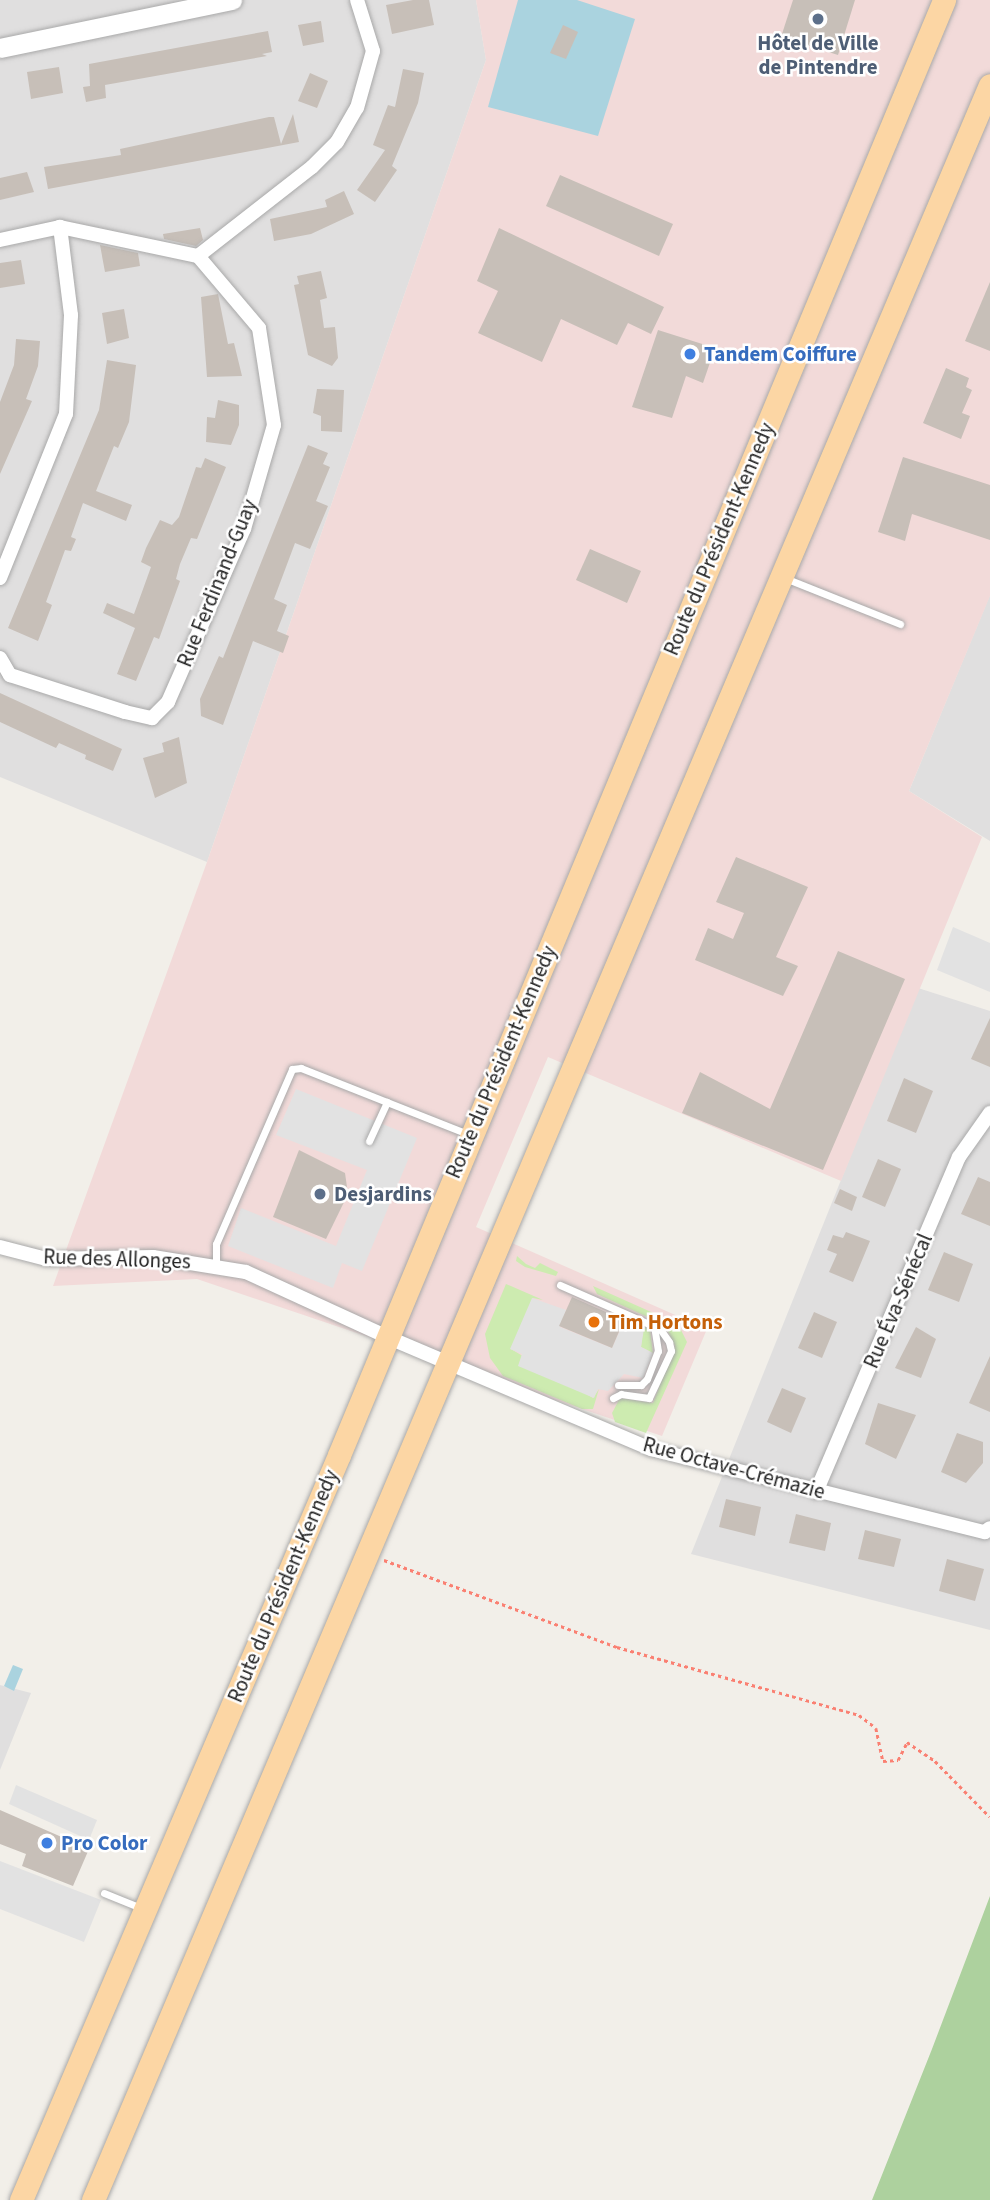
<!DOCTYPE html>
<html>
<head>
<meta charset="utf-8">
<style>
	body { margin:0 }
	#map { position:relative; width:990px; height:2200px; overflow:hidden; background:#f2efe9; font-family:"Source Sans 3",sans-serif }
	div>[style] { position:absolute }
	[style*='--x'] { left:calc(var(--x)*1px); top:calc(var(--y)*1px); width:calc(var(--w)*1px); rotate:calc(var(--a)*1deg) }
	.residential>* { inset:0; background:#e0dfdf }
	.commercial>* { inset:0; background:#f2dad9 }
	.grass>* { inset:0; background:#cdebb0 }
	.forest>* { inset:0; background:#add19e }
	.parking>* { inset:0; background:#e2e2e2 }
	.water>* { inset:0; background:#aad3df }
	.building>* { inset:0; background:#c7bfb8 }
	.path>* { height:2.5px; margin-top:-1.25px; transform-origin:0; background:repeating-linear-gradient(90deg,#fa8072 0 3.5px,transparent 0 7px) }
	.roads { filter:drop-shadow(0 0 2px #a9a9a9) drop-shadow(0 0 2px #a9a9a9) }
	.service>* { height:7px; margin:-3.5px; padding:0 3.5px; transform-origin:3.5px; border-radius:3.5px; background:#fff }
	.minor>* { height:14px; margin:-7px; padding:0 7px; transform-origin:7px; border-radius:7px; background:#fff }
	.tertiary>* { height:19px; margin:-9.5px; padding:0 9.5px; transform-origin:9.5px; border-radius:9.5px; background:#fff }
	.primary>* { height:23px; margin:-11.5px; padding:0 11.5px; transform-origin:11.5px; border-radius:11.5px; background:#fcd6a4 }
	.dots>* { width:19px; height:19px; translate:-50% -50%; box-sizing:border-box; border:4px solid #fff; border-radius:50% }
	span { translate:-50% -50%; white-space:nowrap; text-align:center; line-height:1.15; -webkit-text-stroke:5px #fff; paint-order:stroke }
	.service-label { font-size:21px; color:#4e5e75; font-weight:700 }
	.left { translate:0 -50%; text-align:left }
	.shop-label { font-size:21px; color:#366cbe; font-weight:700 }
	.street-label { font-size:21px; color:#222 }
	.food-label { font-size:21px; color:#c56008; font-weight:700 }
</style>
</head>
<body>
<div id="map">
	<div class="residential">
		<div style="clip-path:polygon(0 0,476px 0,486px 60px,207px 862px,0 777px)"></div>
		<div style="clip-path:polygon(990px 595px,990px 841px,909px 791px)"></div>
		<div style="clip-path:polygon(918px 988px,990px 1011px,990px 1630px,691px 1554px)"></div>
		<div style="clip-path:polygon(0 1685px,31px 1693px,0 1770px)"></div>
	</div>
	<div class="commercial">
		<div style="clip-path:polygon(476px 0,990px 0,990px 596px,909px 791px,982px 837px,841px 1181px,548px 1057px,476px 1227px,707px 1329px,662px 1436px,197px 1279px,53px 1286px,207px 862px,486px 60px)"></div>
	</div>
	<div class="grass">
		<div style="clip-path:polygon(517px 1256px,526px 1264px,535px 1268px,540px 1263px,558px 1272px,556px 1276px,525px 1267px,516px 1261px)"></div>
		<div style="clip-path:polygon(506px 1284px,543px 1300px,533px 1298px,511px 1349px,593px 1398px,599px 1389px,593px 1409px,582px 1409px,503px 1376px,490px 1358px,485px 1334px)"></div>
		<div style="clip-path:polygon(593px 1286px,678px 1324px,687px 1342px,646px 1433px,615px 1422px,612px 1413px,620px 1398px,653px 1403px,675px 1346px,665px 1325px,597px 1294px)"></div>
		<div style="clip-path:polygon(626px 1317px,650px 1330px,653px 1353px,641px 1347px,643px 1329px,624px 1321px)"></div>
	</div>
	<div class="forest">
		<div style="clip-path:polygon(990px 1896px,990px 2200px,872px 2200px,932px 2049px)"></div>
	</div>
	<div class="parking">
		<div style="clip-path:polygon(953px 927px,990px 943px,990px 992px,937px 970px)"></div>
		<div style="clip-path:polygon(296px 1089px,417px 1138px,362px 1271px,342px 1263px,333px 1288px,228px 1246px,241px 1208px,336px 1246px,367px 1170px,276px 1135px)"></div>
		<div style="clip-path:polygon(532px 1298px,566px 1310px,560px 1327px,612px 1348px,624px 1321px,644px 1329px,641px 1347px,653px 1353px,643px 1378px,624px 1374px,608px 1391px,598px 1389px,594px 1398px,518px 1366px,522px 1354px,510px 1349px)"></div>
		<div style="clip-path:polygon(16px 1785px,97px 1820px,89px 1840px,9px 1804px)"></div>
		<div style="clip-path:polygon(0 1861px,101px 1900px,84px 1942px,0 1909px)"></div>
	</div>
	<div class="water">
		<div style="clip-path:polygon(518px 0,577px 0,635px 19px,598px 136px,488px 107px)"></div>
		<div style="clip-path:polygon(13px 1665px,23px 1669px,14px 1691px,4px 1686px)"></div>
	</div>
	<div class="building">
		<div style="clip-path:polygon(413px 0,429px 0,434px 25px,392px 34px,386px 5px)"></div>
		<div style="clip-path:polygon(793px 0,855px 0,838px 55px,781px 37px)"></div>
		<div style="clip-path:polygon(321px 21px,324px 42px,303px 46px,298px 25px)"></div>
		<div style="clip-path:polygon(563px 25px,578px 32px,566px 59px,550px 53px)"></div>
		<div style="clip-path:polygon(268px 31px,272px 52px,262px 54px,267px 56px,105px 85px,106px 98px,86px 102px,83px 87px,90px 86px,89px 64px)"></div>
		<div style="clip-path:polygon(59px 67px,63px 93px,31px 99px,27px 72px)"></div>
		<div style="clip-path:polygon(403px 69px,424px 73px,418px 103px,392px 166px,397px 170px,375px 202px,357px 190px,385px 150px,373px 145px,388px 105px,395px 107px)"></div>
		<div style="clip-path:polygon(310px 73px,328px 81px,317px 108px,298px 101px)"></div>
		<div style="clip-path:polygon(293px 114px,299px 142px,48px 189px,44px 167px,121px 155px,120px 149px,269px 117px,274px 117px,281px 144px)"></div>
		<div style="clip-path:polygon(27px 172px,34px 192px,0 200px,0 178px)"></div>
		<div style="clip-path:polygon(560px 175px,673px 224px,659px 256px,546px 206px)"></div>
		<div style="clip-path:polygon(344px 191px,354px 214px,311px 234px,274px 241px,270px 219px,327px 207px,325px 200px)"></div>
		<div style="clip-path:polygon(200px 228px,203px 240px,196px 246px,164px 239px,163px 234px)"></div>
		<div style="clip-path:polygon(499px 228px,664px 307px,651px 334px,628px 323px,617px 345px,561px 319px,542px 362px,478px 333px,498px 291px,477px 281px)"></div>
		<div style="clip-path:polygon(100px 245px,138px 253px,140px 266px,105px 272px)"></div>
		<div style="clip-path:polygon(21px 260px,25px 284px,0 288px,0 263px)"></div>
		<div style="clip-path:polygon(321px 271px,327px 298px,320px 300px,324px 328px,335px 327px,338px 358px,332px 366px,308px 355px,294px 285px,299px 284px,297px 276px)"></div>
		<div style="clip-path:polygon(990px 282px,990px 351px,965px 341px)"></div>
		<div style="clip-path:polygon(218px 294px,228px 344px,234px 343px,242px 376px,207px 377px,201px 297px)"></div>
		<div style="clip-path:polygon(124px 309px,129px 338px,107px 344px,102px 313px)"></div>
		<div style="clip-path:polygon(658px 330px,715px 348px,703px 383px,686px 376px,672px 418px,632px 407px)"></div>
		<div style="clip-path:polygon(16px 339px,40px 341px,38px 366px,26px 399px,32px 401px,0 474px,0 402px,14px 365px)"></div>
		<div style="clip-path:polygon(107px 360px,136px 365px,129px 422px,118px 448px,114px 446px,96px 491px,132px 505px,126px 521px,83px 503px,71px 537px,76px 539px,71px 551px,65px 550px,46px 602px,52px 605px,38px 641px,8px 628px,99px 410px)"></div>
		<div style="clip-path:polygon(946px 368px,969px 378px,966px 387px,972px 390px,962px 413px,970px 416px,961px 439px,923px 423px)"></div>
		<div style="clip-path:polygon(317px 389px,344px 390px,342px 432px,321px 431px,321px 416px,313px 413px)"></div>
		<div style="clip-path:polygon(218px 400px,239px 405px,239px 425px,231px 445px,206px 442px,207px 417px,215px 418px)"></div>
		<div style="clip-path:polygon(308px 445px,328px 453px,323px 464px,330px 467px,316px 501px,328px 506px,310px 549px,295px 543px,274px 599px,287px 605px,277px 631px,289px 636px,283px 653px,253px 641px,223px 725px,201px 716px,200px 699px,219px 656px,223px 658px)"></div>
		<div style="clip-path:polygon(903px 457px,990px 485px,990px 540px,912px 514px,905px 541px,878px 532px)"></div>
		<div style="clip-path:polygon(205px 458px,226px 467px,197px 539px,191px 538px,180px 564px,176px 579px,180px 581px,159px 639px,154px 637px,136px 681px,117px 674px,135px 628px,103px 613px,107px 603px,134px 614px,151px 567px,141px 562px,146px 548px,160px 520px,172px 525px,179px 517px,196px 467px,201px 468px)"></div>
		<div style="clip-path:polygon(590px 549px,641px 571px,627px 603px,576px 580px)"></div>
		<div style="clip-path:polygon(0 693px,122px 749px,113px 771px,85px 759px,86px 755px,59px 743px,56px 748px,0 722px)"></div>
		<div style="clip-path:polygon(179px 737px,187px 783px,155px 798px,143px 758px,164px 752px,162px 743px)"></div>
		<div style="clip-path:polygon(736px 857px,808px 887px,776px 957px,798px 966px,783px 996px,695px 960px,708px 928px,733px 939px,744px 913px,716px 902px)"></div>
		<div style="clip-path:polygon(838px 951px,905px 979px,823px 1170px,682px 1113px,700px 1072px,770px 1109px)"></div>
		<div style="clip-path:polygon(990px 1018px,990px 1067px,971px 1059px)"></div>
		<div style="clip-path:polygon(904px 1078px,933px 1091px,916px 1133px,887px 1121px)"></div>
		<div style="clip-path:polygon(299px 1150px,345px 1173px,348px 1194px,326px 1239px,273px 1217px)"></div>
		<div style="clip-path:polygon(878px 1159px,901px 1169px,885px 1207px,862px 1197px)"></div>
		<div style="clip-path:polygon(978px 1177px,990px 1182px,990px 1226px,961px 1214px)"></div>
		<div style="clip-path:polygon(840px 1189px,857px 1197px,852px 1211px,834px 1203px)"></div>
		<div style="clip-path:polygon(846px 1232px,870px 1241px,853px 1282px,829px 1272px,837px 1254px,827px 1250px,833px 1235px,843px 1238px)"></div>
		<div style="clip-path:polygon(944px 1252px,973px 1264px,959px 1302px,928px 1290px)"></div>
		<div style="clip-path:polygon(572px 1297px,624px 1320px,612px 1348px,559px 1326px)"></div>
		<div style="clip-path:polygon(814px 1312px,837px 1322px,822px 1358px,798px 1348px)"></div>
		<div style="clip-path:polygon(916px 1327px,936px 1339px,921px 1378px,895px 1368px)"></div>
		<div style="clip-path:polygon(990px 1356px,990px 1412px,969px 1403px)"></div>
		<div style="clip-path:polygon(782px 1388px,806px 1398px,791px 1433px,767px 1422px)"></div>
		<div style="clip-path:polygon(878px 1403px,916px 1415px,896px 1459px,865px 1444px)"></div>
		<div style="clip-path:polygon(957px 1433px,983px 1442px,983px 1463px,966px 1483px,941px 1472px)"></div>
		<div style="clip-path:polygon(726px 1499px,761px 1507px,755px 1536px,719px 1527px)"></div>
		<div style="clip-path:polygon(796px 1514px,831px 1523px,825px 1551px,789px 1543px)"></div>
		<div style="clip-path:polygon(865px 1530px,901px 1539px,894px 1567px,858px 1559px)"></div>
		<div style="clip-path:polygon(947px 1559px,984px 1569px,975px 1601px,939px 1591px)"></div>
		<div style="clip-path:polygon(0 1810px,89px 1849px,73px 1886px,22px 1866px,26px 1854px,0 1844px)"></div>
	</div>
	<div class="path">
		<div style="--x:384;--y:1560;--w:249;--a:20.5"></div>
		<div style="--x:617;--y:1647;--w:251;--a:15.7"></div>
		<div style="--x:859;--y:1715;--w:21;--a:37"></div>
		<div style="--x:876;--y:1728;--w:34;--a:78"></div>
		<div style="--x:883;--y:1761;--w:15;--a:-4"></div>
		<div style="--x:898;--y:1760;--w:20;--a:-63"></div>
		<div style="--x:907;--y:1742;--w:34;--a:34"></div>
		<div style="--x:935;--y:1761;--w:78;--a:45.5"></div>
	</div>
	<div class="roads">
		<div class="service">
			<div style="--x:785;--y:578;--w:124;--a:21.8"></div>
			<div style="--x:369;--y:1141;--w:43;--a:-65.2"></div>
			<div style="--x:216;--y:1264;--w:20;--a:-90"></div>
			<div style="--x:216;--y:1244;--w:191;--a:-66.5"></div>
			<div style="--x:292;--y:1069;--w:9;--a:-6"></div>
			<div style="--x:301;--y:1068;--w:182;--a:21.6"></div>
			<div style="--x:560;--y:1285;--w:109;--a:23.7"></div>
			<div style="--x:660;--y:1329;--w:16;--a:55"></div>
			<div style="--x:669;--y:1342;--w:9;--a:77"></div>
			<div style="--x:671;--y:1351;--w:52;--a:115.1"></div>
			<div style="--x:649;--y:1398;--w:28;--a:-172"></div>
			<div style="--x:621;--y:1394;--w:9;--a:153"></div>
			<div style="--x:618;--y:1385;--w:23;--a:0"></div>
			<div style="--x:641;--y:1385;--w:8;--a:-45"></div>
			<div style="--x:647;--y:1379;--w:30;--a:-69"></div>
			<div style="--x:658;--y:1351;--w:25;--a:-99"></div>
			<div style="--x:104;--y:1893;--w:40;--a:22"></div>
		</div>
		<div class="minor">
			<div style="--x:0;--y:240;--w:61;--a:-12.2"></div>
			<div style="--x:60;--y:227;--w:141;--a:11.9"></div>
			<div style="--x:198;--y:256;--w:145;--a:-38"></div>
			<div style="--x:312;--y:167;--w:35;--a:-45"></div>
			<div style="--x:337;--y:142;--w:39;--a:-60"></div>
			<div style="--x:357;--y:108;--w:59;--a:-74.3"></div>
			<div style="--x:373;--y:51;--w:53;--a:-107.4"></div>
			<div style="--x:0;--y:578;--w:177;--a:-68.1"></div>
			<div style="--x:66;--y:414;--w:99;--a:-87.1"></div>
			<div style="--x:71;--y:315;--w:89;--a:-97.1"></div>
			<div style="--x:0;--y:658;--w:20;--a:60"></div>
			<div style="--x:10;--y:675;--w:121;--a:17.8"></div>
			<div style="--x:125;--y:712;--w:28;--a:13"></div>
			<div style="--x:152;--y:718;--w:23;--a:-45"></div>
			<div style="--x:168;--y:702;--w:189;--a:-66.3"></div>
			<div style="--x:244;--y:529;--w:108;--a:-73.9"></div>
			<div style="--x:274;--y:425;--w:98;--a:-98.8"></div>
			<div style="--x:259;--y:328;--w:94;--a:-130.3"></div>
			<div style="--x:0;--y:1247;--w:48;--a:14.6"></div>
			<div style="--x:46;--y:1259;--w:107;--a:-1.1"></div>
			<div style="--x:153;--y:1257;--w:94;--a:9.2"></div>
			<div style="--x:246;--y:1272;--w:155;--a:24.7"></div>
			<div style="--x:387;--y:1337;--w:287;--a:23"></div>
			<div style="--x:651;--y:1449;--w:344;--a:14"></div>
			<div style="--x:985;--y:1532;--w:6;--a:-39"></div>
			<div style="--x:816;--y:1492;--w:364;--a:-66.9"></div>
			<div style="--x:959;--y:1157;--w:54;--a:-54.8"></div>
		</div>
		<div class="tertiary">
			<div style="--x:0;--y:48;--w:237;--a:-11.7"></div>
		</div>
		<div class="primary">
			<div style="--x:21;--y:2200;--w:810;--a:-66.88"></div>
			<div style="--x:339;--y:1455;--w:1576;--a:-67.42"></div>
			<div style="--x:93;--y:2200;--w:2297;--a:-67.02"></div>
		</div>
	</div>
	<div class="dots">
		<div style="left:818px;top:19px;background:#5c6f8a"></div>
		<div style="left:690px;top:354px;background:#3f7fe0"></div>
		<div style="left:320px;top:1194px;background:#5c6f8a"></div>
		<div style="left:594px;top:1322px;background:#e8710a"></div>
		<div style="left:47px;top:1843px;background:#3f7fe0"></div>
	</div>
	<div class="service-label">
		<span style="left:818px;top:55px">Hôtel de Ville<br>de Pintendre</span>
		<span class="left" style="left:334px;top:1194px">Desjardins</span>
	</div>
	<div class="shop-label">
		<span class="left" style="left:704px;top:354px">Tandem Coiffure</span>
		<span class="left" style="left:61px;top:1843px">Pro Color</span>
	</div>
	<div class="street-label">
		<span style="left:719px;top:539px;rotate:-67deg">Route du Président-Kennedy</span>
		<span style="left:217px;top:583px;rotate:-68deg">Rue Ferdinand-Guay</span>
		<span style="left:501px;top:1062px;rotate:-67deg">Route du Président-Kennedy</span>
		<span style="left:117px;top:1259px;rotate:2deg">Rue des Allonges</span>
		<span style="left:898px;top:1301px;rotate:-67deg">Rue Éva-Sénécal</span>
		<span style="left:734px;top:1468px;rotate:15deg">Rue Octave-Crémazie</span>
		<span style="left:283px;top:1586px;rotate:-67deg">Route du Président-Kennedy</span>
	</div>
	<div class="food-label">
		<span class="left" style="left:608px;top:1322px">Tim Hortons</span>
	</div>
</div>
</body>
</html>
